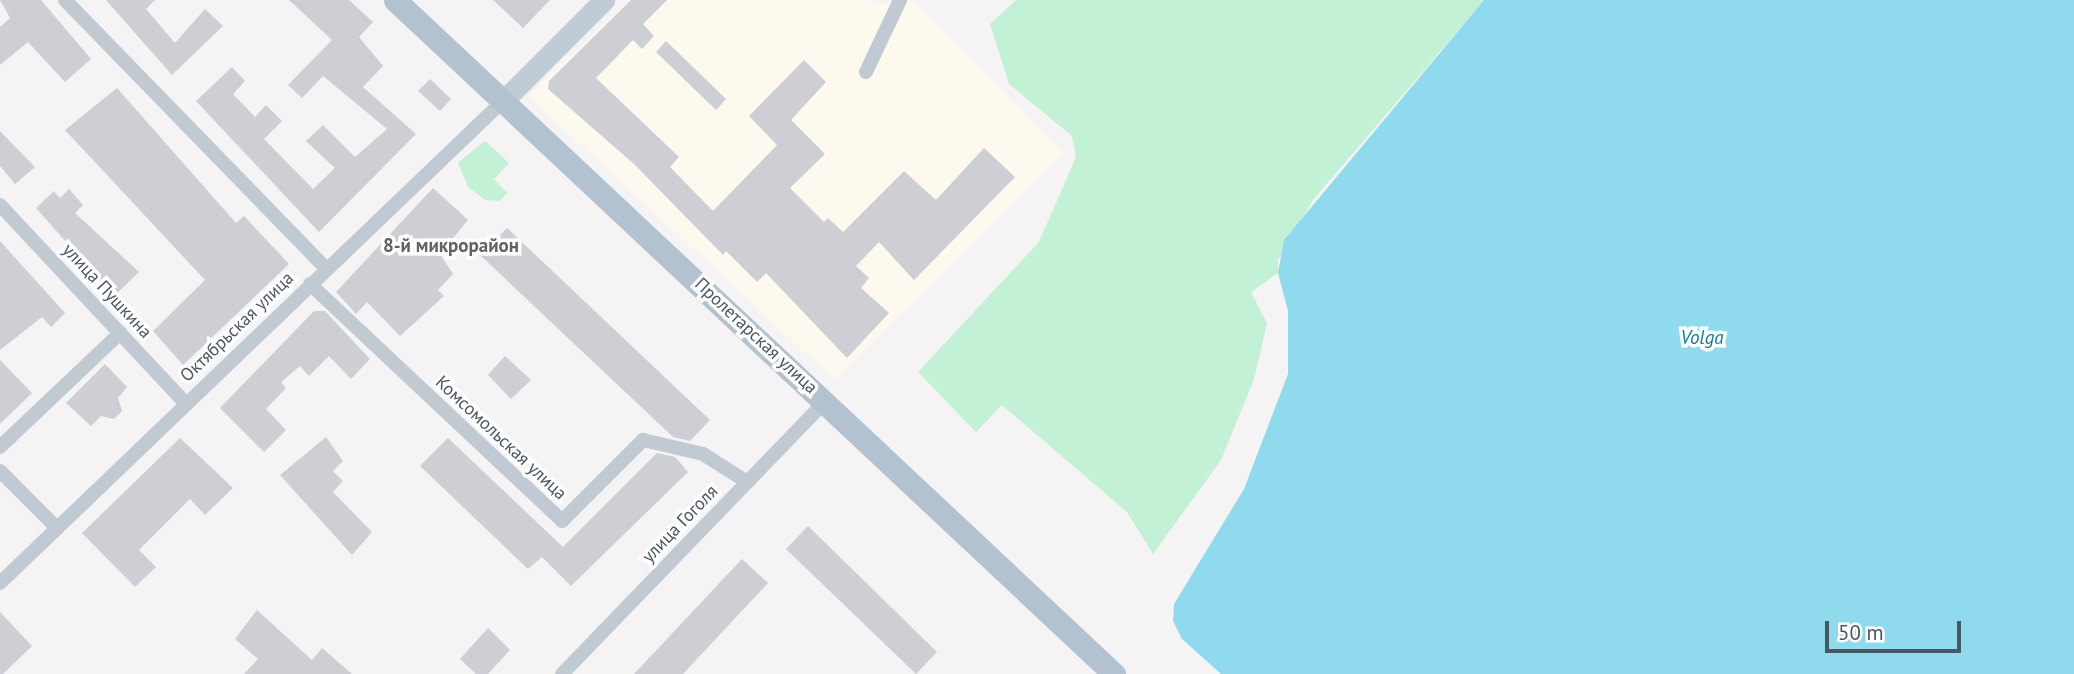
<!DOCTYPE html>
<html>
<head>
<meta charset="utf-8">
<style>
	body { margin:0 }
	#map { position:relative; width:2074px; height:674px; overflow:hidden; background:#f5f3f3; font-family:"PT Sans",sans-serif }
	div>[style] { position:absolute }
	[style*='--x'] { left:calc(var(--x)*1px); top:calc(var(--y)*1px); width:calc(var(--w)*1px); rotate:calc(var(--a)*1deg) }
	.commercial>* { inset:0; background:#fdf9ef }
	.green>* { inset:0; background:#c3f1d5 }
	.water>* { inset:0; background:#90daee }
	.building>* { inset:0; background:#cdcfd5 }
	.street>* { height:14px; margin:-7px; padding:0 7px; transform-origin:7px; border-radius:7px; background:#c1cad2 }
	.secondary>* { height:21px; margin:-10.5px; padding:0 10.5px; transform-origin:10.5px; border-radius:10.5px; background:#c1cbd6 }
	.primary>* { height:23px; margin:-11.5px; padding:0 11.5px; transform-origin:11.5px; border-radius:11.5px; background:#b3c2d1 }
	span { translate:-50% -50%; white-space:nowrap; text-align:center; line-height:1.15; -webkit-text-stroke:7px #fff; paint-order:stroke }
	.street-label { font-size:18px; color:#4a5661 }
	.neighbourhood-label { font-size:19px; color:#5f6368; font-weight:700 }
	.water-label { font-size:19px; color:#0c7c9b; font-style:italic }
	.scale { position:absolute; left:1825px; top:621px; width:136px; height:32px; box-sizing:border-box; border:4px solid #4a5661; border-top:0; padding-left:9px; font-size:21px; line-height:24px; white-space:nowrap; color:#4a5661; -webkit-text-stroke:5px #fff; paint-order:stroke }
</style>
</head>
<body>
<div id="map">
	<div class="commercial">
		<div style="clip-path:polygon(630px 0,868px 0,873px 5px,913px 0,1064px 153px,835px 380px,528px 96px)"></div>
	</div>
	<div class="green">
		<div style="clip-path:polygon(1016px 0,1484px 0,1313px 200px,1278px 260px,1278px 273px,1251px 292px,1267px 323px,1254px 379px,1221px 460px,1153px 554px,1127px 512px,1002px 405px,976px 432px,918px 372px,1039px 242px,1076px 157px,1072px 136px,1009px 84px,990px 24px)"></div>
		<div style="clip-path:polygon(485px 141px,509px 163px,494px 179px,507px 193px,500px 201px,485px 200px,468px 187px,458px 163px)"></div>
	</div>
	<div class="water">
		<div style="clip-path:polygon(1484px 0,2074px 0,2074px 674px,1221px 674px,1182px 639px,1173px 621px,1174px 604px,1244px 489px,1288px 374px,1288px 311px,1278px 273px,1284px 240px)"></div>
	</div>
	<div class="building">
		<div style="clip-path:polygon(0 0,41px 0,91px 59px,65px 82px,28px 42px,0 65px,0 27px,10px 18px)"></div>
		<div style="clip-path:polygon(106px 0,155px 0,146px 9px,175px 43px,205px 9px,223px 26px,172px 75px)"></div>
		<div style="clip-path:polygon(289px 0,349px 0,373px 22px,359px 37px,383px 66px,363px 87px,416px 134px,319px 232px,196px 101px,232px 67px,245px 81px,233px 94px,255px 117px,266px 105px,282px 121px,264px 139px,313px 189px,335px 168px,306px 141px,323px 125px,355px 157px,387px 129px,323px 76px,302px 98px,288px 85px,332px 40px)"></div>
		<div style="clip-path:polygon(493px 0,550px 0,523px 28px)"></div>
		<div style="clip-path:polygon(631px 0,667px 0,643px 24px,654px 36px,642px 49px,633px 40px,596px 78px,679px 157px,670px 167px,713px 211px,777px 145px,749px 116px,804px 60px,826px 82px,791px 120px,825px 154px,790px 188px,824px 222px,828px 218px,843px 232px,904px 171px,936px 200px,984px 148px,1015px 177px,914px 280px,879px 242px,856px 266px,869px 278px,861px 288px,889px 313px,847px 358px,766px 273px,757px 282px,726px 251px,723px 255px,634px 164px,548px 89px,549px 81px)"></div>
		<div style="clip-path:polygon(666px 41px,726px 99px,716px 110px,656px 52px)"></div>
		<div style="clip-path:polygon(430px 79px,451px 99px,440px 111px,418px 91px)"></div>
		<div style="clip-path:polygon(117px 88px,236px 223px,244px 216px,289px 264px,183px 365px,153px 331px,205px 280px,65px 130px)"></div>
		<div style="clip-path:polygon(0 131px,35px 167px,15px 184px,0 166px)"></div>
		<div style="clip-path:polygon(433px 188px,468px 220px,440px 254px,453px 274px,438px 290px,444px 296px,400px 336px,367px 302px,356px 314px,336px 292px)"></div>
		<div style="clip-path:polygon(69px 189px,83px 205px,75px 213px,139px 272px,114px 296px,36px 208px,54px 191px,60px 198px)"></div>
		<div style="clip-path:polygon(507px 228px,710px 420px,690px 441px,673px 437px,480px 255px)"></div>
		<div style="clip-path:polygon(0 241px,65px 313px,51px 327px,42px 317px,0 350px)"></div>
		<div style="clip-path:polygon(314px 311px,325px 311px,370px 359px,351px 379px,329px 356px,309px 376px,300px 366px,281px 382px,286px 388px,266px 409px,286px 430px,264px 452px,220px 408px)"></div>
		<div style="clip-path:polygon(505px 356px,531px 380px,511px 399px,488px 375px)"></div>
		<div style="clip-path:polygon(0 360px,32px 393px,0 424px)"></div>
		<div style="clip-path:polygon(105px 364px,127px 387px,118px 398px,122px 411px,114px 419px,101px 416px,91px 426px,66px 403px)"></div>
		<div style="clip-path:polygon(326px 437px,343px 461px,333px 471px,343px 481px,333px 492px,372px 532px,352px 555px,280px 475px)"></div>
		<div style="clip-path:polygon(180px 438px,233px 488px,205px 515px,190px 499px,139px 550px,156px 567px,135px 587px,82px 533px)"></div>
		<div style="clip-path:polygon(448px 438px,563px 547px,657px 453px,675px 457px,688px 472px,571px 586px,542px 557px,528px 569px,420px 466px)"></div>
		<div style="clip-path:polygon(808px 526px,937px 652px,916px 674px,786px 549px)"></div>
		<div style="clip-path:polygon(742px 559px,768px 583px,683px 674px,634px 674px)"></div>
		<div style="clip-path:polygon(257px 610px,312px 660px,322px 648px,352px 674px,244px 674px,258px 659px,235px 639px)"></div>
		<div style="clip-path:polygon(0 612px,32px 646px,3px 674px,0 674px)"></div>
		<div style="clip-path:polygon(488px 628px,510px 650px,488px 674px,476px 674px,460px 659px)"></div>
	</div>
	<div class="street">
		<div style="--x:65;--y:0;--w:374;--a:45.8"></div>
		<div style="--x:866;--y:72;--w:80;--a:-64.7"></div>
		<div style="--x:0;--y:205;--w:272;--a:46.9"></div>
		<div style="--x:310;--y:284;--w:346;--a:43.2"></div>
		<div style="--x:562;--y:521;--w:115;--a:-45"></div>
		<div style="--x:643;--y:440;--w:62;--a:13.1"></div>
		<div style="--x:703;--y:454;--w:52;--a:32.5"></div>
		<div style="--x:0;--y:447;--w:166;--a:-43.5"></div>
		<div style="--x:0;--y:471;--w:81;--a:45"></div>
		<div style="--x:0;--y:583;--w:697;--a:-43.78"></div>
		<div style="--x:562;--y:674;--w:380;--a:-46"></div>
	</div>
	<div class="secondary">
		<div style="--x:503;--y:101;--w:143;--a:-45"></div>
	</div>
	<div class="primary">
		<div style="--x:395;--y:0;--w:986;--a:43.15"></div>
	</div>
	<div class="street-label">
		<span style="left:107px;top:291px;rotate:47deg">улица Пушкина</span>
		<span style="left:237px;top:327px;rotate:-44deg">Октябрьская улица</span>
		<span style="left:756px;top:336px;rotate:43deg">Пролетарская улица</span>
		<span style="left:501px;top:438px;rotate:43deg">Комсомольская улица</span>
		<span style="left:680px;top:524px;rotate:-46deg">улица Гоголя</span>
	</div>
	<div class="neighbourhood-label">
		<span style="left:451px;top:246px">8-й микрорайон</span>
	</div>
	<div class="water-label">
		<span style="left:1702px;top:338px">Volga</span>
	</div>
	<div class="scale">50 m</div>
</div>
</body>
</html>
